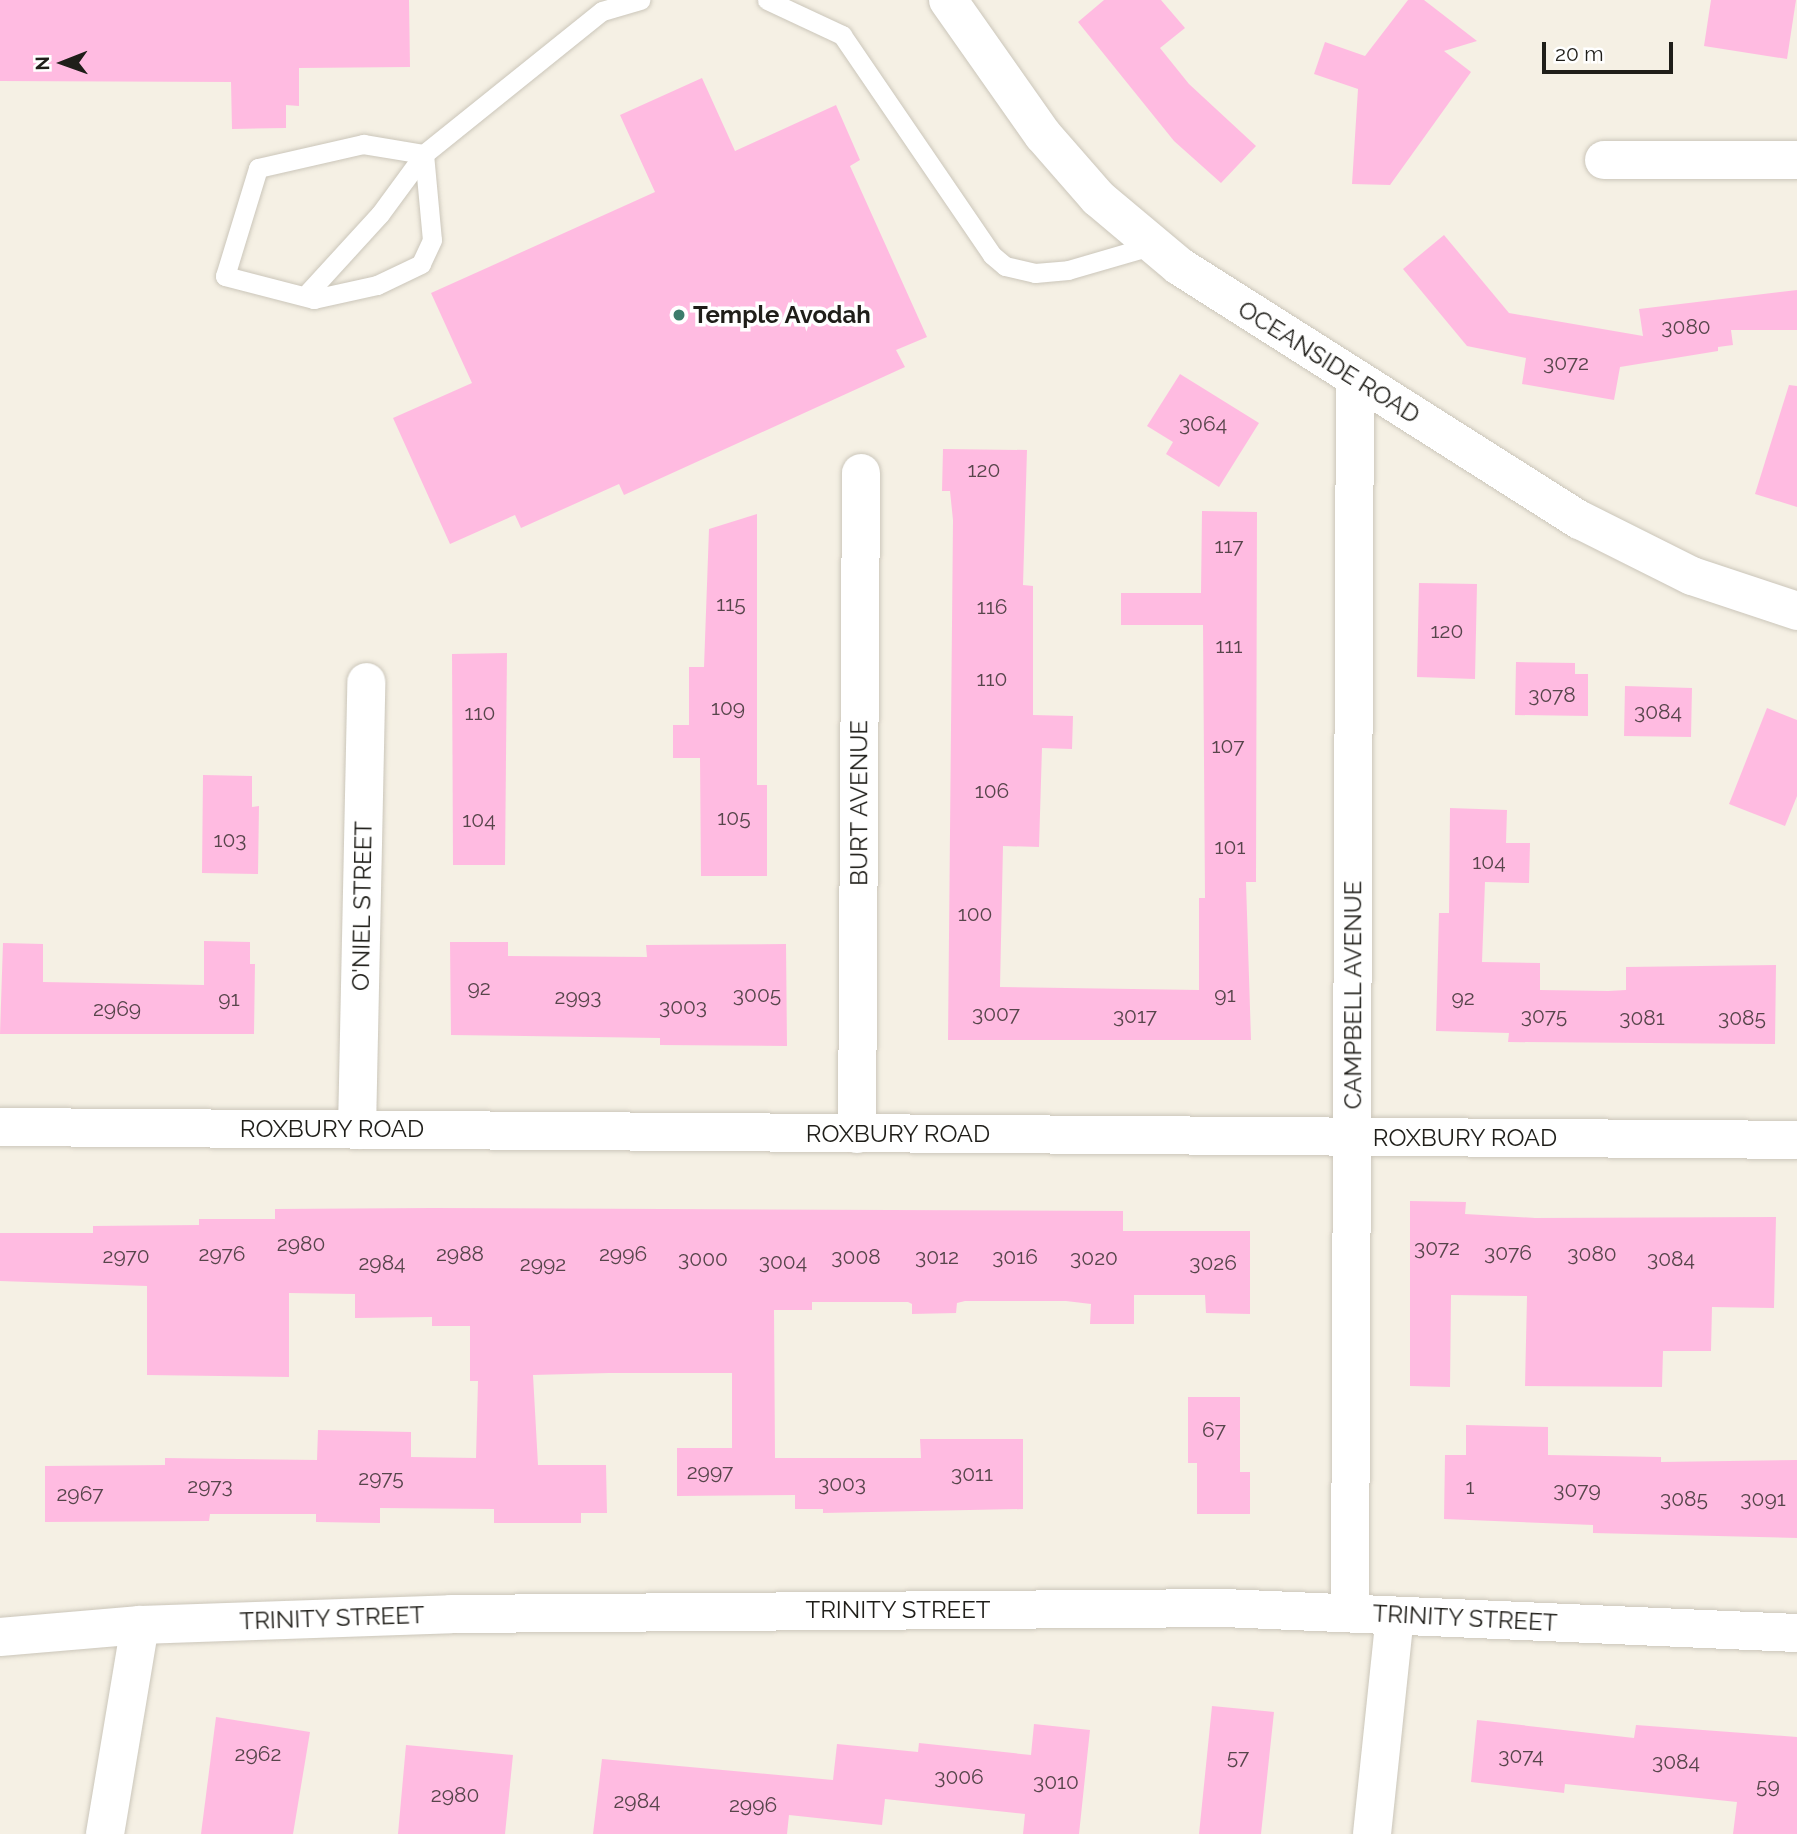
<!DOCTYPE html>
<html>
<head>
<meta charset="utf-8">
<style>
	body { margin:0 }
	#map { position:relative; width:1797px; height:1834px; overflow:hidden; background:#f5f0e4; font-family:Raleway,sans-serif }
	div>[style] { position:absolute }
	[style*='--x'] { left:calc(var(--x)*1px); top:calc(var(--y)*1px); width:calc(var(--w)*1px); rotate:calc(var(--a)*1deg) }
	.building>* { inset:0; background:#ffbbe1 }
	.roads { filter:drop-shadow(0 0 2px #cbc6ba) drop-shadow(0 0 2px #cbc6ba) }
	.service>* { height:19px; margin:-9.5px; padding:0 9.5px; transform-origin:9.5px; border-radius:9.5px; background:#fff }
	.minor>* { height:38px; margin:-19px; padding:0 19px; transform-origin:19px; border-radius:19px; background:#fff }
	.secondary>* { height:38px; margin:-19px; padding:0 19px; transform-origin:19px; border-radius:19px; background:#fff }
	.dots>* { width:19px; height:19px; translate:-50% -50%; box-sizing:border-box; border:4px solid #fff; border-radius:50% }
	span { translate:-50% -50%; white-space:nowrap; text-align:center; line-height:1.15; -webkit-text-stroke:7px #fff; paint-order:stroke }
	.number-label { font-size:21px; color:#57454b }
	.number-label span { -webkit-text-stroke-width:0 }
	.poi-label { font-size:24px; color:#1f1e19; font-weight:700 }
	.left { translate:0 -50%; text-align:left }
	.street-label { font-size:24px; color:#1f1e19 }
	.north { position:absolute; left:28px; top:28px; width:70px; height:70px; -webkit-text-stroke:5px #fff; paint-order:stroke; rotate:269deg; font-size:19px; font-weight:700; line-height:28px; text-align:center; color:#1f1e19 }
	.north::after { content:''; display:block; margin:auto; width:24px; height:32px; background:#1f1e19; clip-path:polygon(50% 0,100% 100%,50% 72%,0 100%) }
	.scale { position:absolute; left:1542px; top:42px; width:131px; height:32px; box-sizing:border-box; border:4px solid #1f1e19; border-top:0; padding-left:9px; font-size:21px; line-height:24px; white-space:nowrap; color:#1f1e19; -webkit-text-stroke:5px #fff; paint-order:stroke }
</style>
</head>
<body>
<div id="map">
	<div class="building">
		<div style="clip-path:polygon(0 0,409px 0,410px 67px,299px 68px,299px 106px,286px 105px,286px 128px,232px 129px,231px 82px,0 81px)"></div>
		<div style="clip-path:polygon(1104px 0,1161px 0,1185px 28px,1160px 48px,1189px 84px,1256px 146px,1221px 183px,1174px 141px,1078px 22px)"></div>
		<div style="clip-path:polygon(1408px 0,1424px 0,1477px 41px,1444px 51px,1471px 72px,1390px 185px,1352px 184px,1358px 89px,1314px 74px,1325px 42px,1365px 56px)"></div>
		<div style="clip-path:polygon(1711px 0,1796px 0,1787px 59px,1704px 46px)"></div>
		<div style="clip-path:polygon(702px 78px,735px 151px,836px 105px,860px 160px,850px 166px,927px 337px,896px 350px,905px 367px,624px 495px,619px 484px,521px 528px,515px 515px,450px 544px,393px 418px,472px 383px,431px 293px,655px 192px,620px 115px)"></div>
		<div style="clip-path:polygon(1444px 235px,1509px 313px,1643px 336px,1639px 309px,1797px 290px,1797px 330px,1731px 330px,1733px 345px,1718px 347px,1718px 351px,1620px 367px,1614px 400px,1522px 384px,1526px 358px,1467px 346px,1403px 269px)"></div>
		<div style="clip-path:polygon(1180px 374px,1259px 423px,1219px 487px,1166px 454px,1173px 442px,1147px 426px)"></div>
		<div style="clip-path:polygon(1789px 385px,1797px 386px,1797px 507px,1755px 494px)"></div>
		<div style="clip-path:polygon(943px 449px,1027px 450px,1023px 585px,1033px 586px,1033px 715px,1073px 716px,1072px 749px,1042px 748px,1039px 847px,1003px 846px,1000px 987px,1199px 990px,1199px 898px,1205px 898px,1203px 625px,1121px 625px,1121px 593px,1201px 593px,1202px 511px,1257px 512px,1256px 882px,1246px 882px,1251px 1040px,948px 1040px,953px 520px,950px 491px,942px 491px)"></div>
		<div style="clip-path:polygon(757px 514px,757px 785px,767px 785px,767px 876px,701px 876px,700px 758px,673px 758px,673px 725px,689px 725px,689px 667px,704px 667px,709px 529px)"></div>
		<div style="clip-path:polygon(1419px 583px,1477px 584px,1475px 679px,1417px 677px)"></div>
		<div style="clip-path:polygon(507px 653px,505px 865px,453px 865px,452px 654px)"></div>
		<div style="clip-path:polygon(1516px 662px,1575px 663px,1575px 674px,1588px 674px,1588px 716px,1515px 715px)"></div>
		<div style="clip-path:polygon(1625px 686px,1692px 688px,1691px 737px,1624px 736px)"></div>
		<div style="clip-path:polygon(1767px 708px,1797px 720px,1797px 796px,1785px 826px,1729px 804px)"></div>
		<div style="clip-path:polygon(203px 775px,252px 776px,252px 807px,259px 806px,258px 874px,202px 873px)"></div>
		<div style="clip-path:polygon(1450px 808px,1507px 810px,1506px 843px,1530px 843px,1529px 883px,1485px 882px,1482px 962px,1540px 963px,1540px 990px,1608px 991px,1626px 990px,1626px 967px,1776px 965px,1775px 1044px,1508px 1042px,1509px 1033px,1436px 1031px,1439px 913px,1449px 913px)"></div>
		<div style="clip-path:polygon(204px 941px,250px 942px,250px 964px,255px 964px,254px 1034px,0 1034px,3px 943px,43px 944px,43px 982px,204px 985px)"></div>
		<div style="clip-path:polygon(450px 942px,508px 942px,508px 956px,647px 957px,646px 945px,786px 944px,787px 1046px,660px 1045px,660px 1038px,451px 1035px)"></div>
		<div style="clip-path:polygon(1410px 1201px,1466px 1202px,1465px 1214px,1535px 1218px,1776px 1217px,1774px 1308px,1712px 1307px,1711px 1351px,1663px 1351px,1662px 1387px,1525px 1386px,1527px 1296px,1451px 1295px,1450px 1387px,1410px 1386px)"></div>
		<div style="clip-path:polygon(432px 1208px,1123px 1211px,1123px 1231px,1250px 1231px,1250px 1314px,1206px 1313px,1205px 1295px,1134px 1295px,1134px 1324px,1090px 1324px,1091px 1304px,1066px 1301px,965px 1301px,957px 1303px,956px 1313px,912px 1314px,912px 1304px,908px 1302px,812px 1302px,812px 1310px,774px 1310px,775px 1458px,921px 1458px,920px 1439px,1023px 1439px,1023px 1509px,823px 1513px,823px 1509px,795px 1509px,795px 1495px,677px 1496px,677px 1448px,732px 1448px,732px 1373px,609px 1373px,533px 1375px,538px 1465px,606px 1465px,607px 1513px,581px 1513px,581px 1523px,494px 1523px,494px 1509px,380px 1508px,380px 1523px,316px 1522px,316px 1514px,210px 1514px,209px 1521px,45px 1522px,45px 1466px,165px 1465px,165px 1458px,317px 1460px,318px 1430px,411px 1432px,411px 1457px,476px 1458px,478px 1381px,470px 1381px,470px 1326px,432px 1326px,432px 1317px,355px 1318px,355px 1294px,289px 1293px,289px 1377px,147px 1375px,147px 1286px,0 1281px,0 1233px,93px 1233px,93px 1226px,199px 1225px,199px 1219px,275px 1219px,275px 1209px)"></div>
		<div style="clip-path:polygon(1188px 1397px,1240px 1397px,1240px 1472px,1250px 1472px,1250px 1514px,1197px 1514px,1197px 1463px,1188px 1463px)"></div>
		<div style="clip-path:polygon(1466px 1425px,1548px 1427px,1548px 1455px,1661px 1457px,1661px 1462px,1797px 1460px,1797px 1538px,1593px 1533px,1593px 1525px,1444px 1519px,1445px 1455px,1466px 1455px)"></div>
		<div style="clip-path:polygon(1212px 1706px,1274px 1712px,1261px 1834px,1199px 1834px)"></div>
		<div style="clip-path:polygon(216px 1717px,310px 1732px,293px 1834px,201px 1834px)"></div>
		<div style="clip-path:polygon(1477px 1720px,1634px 1738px,1636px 1725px,1797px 1737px,1797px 1834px,1733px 1834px,1737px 1802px,1565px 1784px,1564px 1793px,1471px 1782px)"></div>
		<div style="clip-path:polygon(1034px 1724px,1090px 1730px,1079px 1834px,1023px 1834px,1025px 1814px,885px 1799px,882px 1825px,789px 1815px,787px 1834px,593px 1834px,602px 1759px,833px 1780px,837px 1744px,918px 1752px,919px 1743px,1031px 1755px)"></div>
		<div style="clip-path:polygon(406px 1745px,513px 1755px,505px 1834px,398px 1834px)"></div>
	</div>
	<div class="roads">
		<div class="service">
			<div style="--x:767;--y:0;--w:83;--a:25"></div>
			<div style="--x:842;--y:35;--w:266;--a:55.7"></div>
			<div style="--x:992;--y:255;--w:17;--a:40"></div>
			<div style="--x:1005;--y:266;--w:31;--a:13"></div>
			<div style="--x:1035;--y:273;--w:33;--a:-5"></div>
			<div style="--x:1068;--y:270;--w:90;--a:-16.2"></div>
			<div style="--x:363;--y:144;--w:62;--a:9.3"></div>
			<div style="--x:424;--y:154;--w:86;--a:84.7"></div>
			<div style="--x:432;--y:240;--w:26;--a:115"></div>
			<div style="--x:421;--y:264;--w:49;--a:154.5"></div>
			<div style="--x:377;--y:285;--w:65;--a:167.5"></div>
			<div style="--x:314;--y:299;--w:92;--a:-165.5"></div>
			<div style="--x:225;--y:276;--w:113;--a:-73"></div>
			<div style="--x:258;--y:168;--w:108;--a:-12.9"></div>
			<div style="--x:305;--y:296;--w:111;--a:-47.6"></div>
			<div style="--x:380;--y:214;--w:74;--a:-53.7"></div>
			<div style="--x:424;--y:154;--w:228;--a:-38.8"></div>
			<div style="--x:602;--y:11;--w:40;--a:-16"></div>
		</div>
		<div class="minor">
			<div style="--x:1604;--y:160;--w:193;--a:0"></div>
			<div style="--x:0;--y:1127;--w:1797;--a:0.41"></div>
			<div style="--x:357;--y:1130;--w:448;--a:-88.8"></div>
			<div style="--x:857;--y:1134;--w:661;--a:-89.65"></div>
			<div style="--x:1350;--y:1611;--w:1232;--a:-89.77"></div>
			<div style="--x:0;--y:1637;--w:141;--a:-4.9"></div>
			<div style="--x:140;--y:1625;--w:311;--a:-2"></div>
			<div style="--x:451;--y:1614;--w:773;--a:-0.44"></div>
			<div style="--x:1224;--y:1608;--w:574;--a:2.5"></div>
			<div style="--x:105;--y:1834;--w:212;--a:-80.5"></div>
			<div style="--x:1372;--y:1834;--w:219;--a:-84"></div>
		</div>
		<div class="secondary">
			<div style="--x:948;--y:0;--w:165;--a:54.9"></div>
			<div style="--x:1043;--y:135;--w:84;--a:48.9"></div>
			<div style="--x:1098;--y:198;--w:106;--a:40"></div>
			<div style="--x:1179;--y:266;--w:475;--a:32.4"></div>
			<div style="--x:1580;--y:520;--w:125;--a:26.6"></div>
			<div style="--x:1692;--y:576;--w:111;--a:18.4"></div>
		</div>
	</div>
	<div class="dots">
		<div style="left:679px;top:315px;background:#3c7c6b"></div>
	</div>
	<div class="number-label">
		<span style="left:1686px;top:327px">3080</span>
		<span style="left:1566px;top:363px">3072</span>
		<span style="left:1203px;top:424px">3064</span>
		<span style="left:984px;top:470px">120</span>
		<span style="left:1229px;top:546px">117</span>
		<span style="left:731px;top:604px">115</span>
		<span style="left:992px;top:607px">116</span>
		<span style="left:1447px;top:631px">120</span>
		<span style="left:1229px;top:646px">111</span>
		<span style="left:992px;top:679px">110</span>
		<span style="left:1552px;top:695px">3078</span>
		<span style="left:728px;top:708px">109</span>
		<span style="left:1658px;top:712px">3084</span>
		<span style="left:480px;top:713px">110</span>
		<span style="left:1228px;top:746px">107</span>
		<span style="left:992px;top:791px">106</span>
		<span style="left:734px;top:818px">105</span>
		<span style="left:479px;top:820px">104</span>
		<span style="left:230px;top:840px">103</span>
		<span style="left:1230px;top:847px">101</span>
		<span style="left:1489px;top:862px">104</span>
		<span style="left:975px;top:914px">100</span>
		<span style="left:479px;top:988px">92</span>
		<span style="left:757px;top:995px">3005</span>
		<span style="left:1225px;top:995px">91</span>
		<span style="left:578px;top:997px">2993</span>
		<span style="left:1463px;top:998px">92</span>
		<span style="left:229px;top:999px">91</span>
		<span style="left:683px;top:1007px">3003</span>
		<span style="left:117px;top:1009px">2969</span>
		<span style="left:996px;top:1014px">3007</span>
		<span style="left:1135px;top:1016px">3017</span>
		<span style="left:1544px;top:1016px">3075</span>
		<span style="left:1642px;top:1018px">3081</span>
		<span style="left:1742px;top:1018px">3085</span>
		<span style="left:301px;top:1244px">2980</span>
		<span style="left:1437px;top:1248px">3072</span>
		<span style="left:1508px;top:1253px">3076</span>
		<span style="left:222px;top:1254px">2976</span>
		<span style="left:460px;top:1254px">2988</span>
		<span style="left:623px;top:1254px">2996</span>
		<span style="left:1592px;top:1254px">3080</span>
		<span style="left:126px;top:1256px">2970</span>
		<span style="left:856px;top:1257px">3008</span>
		<span style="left:937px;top:1257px">3012</span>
		<span style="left:1015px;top:1257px">3016</span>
		<span style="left:1094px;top:1258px">3020</span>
		<span style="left:703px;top:1259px">3000</span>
		<span style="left:1671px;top:1259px">3084</span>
		<span style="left:783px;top:1262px">3004</span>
		<span style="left:382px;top:1263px">2984</span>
		<span style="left:1213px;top:1263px">3026</span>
		<span style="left:543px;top:1264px">2992</span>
		<span style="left:1214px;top:1430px">67</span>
		<span style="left:710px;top:1472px">2997</span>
		<span style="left:972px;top:1474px">3011</span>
		<span style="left:381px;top:1478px">2975</span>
		<span style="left:842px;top:1484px">3003</span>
		<span style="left:210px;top:1486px">2973</span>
		<span style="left:1470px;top:1487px">1</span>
		<span style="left:1577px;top:1490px">3079</span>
		<span style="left:80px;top:1494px">2967</span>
		<span style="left:1684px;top:1499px">3085</span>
		<span style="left:1763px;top:1499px">3091</span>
		<span style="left:258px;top:1754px">2962</span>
		<span style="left:1521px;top:1756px">3074</span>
		<span style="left:1238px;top:1757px">57</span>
		<span style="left:1676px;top:1762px">3084</span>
		<span style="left:959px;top:1777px">3006</span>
		<span style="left:1056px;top:1782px">3010</span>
		<span style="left:1768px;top:1786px">59</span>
		<span style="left:455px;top:1795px">2980</span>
		<span style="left:637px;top:1801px">2984</span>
		<span style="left:753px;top:1805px">2996</span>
	</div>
	<div class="poi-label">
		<span class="left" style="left:693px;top:315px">Temple Avodah</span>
	</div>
	<div class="street-label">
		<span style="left:1329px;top:362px;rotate:32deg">OCEANSIDE ROAD</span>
		<span style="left:859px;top:803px;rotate:-90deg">BURT AVENUE</span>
		<span style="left:362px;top:906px;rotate:-89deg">O'NIEL STREET</span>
		<span style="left:1353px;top:995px;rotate:-90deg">CAMPBELL AVENUE</span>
		<span style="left:332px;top:1129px">ROXBURY ROAD</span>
		<span style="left:898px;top:1134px">ROXBURY ROAD</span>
		<span style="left:1465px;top:1138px">ROXBURY ROAD</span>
		<span style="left:898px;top:1610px">TRINITY STREET</span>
		<span style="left:332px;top:1618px;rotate:-2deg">TRINITY STREET</span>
		<span style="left:1465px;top:1618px;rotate:3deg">TRINITY STREET</span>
	</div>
	<div class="north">N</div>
	<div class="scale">20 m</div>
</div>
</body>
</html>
